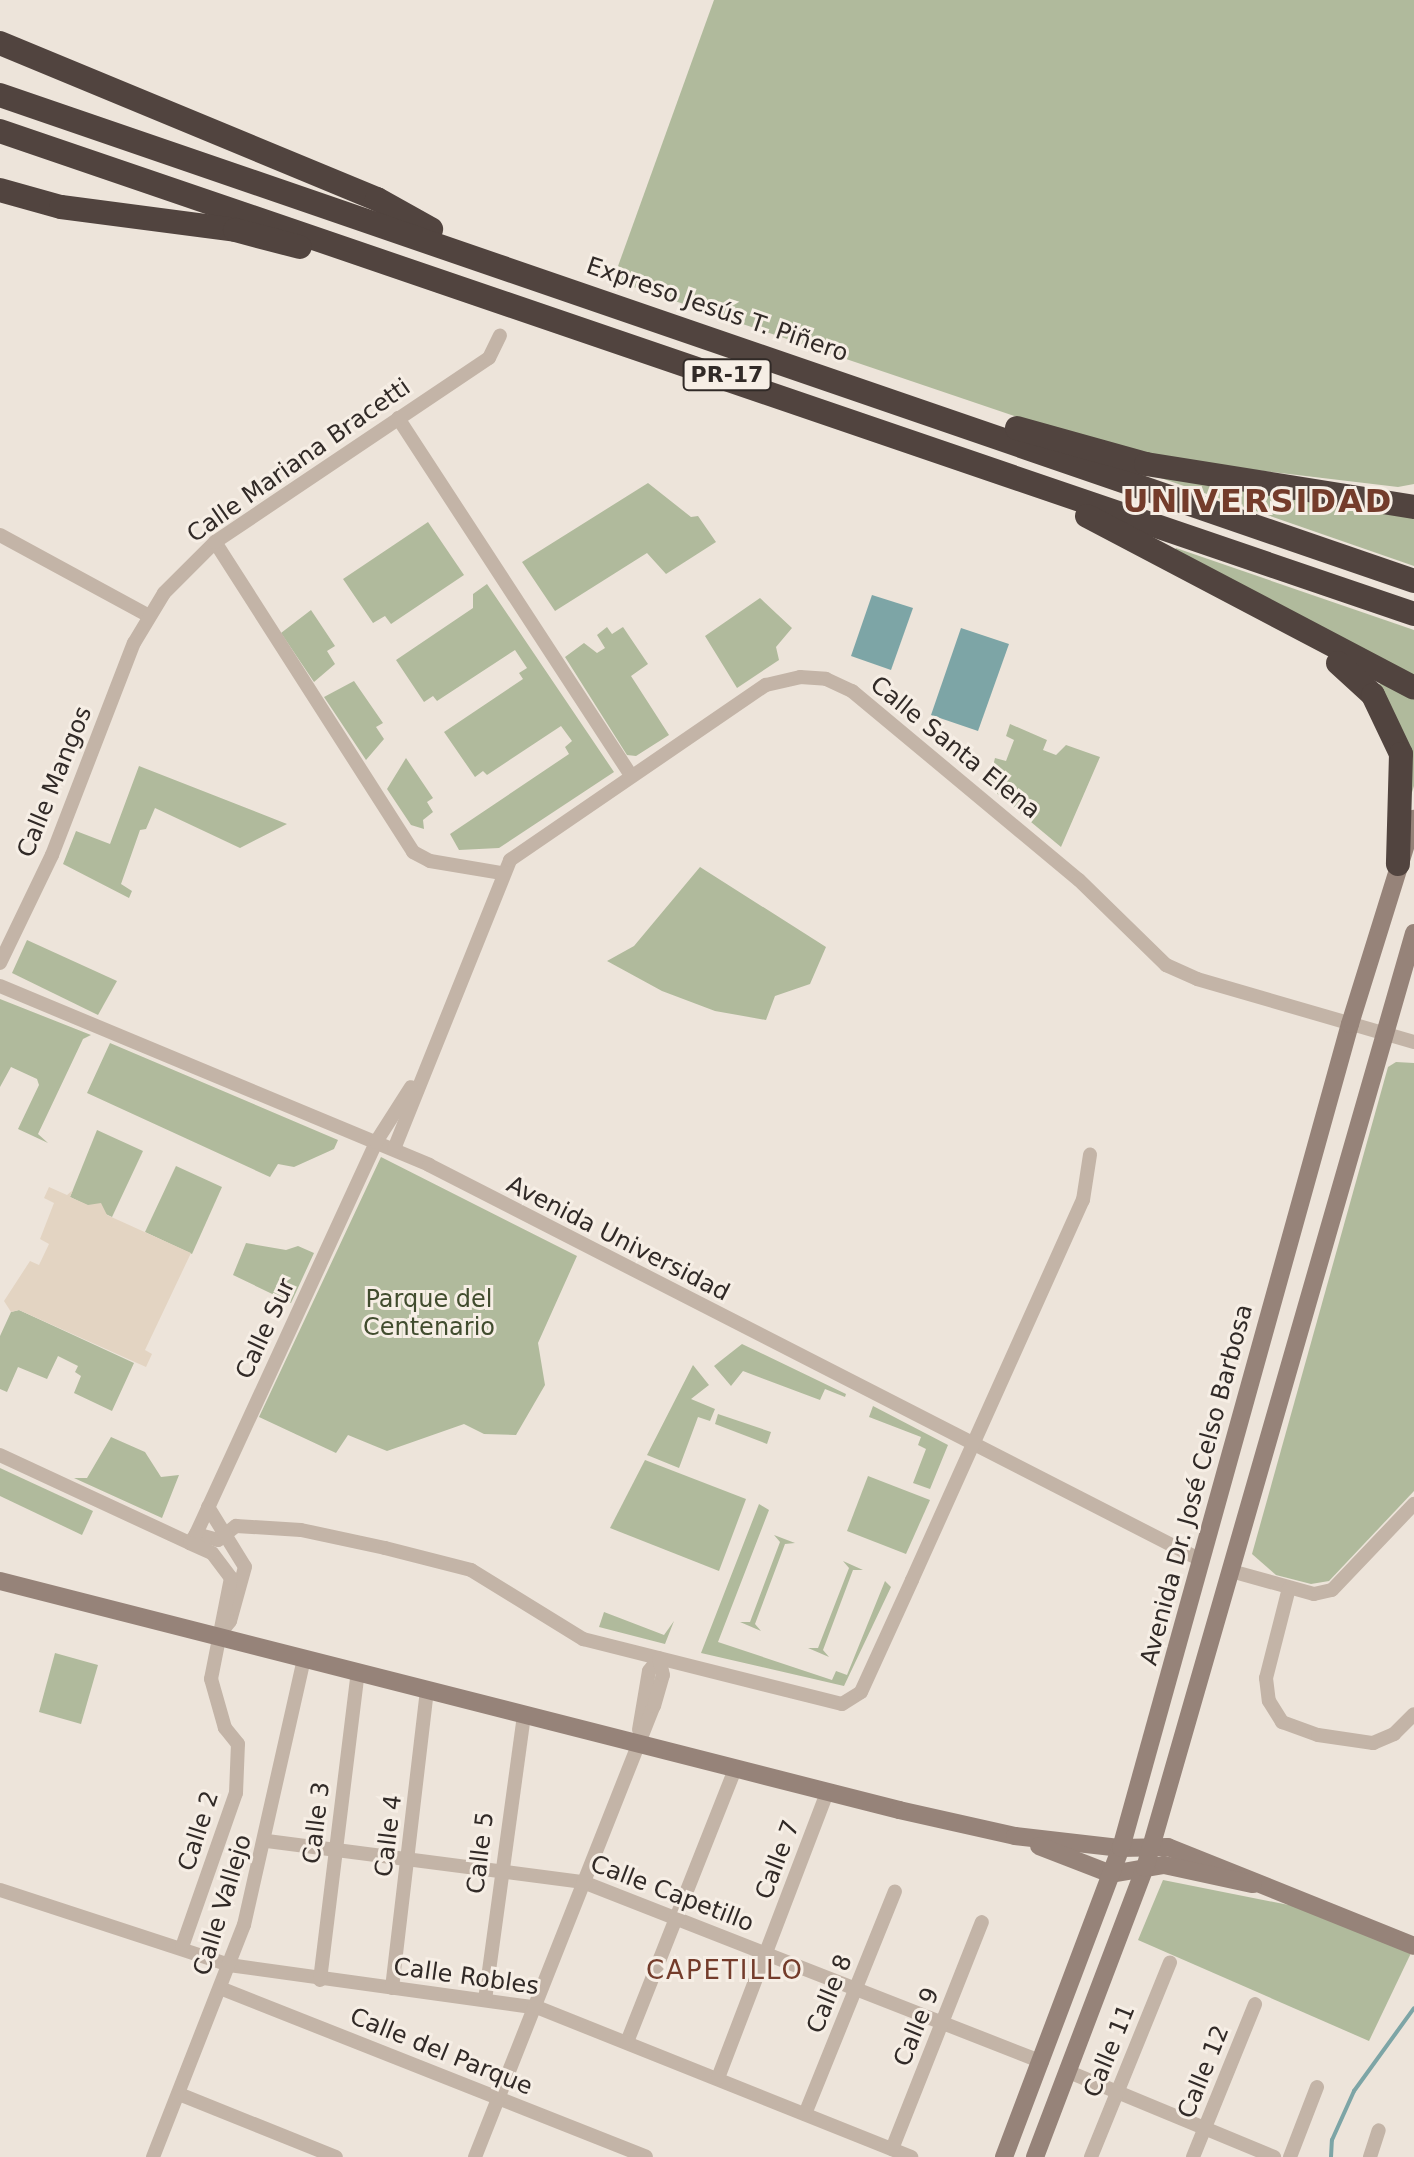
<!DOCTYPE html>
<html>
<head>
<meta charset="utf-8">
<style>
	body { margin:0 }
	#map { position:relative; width:1414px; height:2157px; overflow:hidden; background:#ede4da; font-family:"DejaVu Sans",sans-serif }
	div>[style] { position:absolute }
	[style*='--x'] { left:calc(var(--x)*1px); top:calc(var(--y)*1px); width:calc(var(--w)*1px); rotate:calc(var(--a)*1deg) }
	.green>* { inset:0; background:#b0ba9c }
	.plaza>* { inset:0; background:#e3d4c2 }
	.water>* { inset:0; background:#7da5a6 }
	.stream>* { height:4px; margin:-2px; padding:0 2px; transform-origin:2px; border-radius:2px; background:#7da5a6 }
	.street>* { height:14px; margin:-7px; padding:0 7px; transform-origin:7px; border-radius:7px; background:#c3b4a7 }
	.secondary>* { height:18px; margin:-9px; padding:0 9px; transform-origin:9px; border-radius:9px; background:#968379 }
	.highway>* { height:24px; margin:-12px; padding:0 12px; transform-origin:12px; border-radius:12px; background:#51443f }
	span { translate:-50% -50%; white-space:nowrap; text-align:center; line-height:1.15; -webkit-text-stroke:6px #f6eee5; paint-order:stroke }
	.shield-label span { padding:2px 6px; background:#f6eee5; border:2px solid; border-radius:6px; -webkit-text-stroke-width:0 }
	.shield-label { font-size:22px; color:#312a27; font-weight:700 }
	.street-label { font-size:24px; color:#312a27 }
	.park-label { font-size:24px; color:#414c2e }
	.neighbourhood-label { font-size:26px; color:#743c2b; letter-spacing:2px }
	.district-label { font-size:32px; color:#743c2b; font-weight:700; letter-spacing:2px }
</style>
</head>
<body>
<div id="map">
	<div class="green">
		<div style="clip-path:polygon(714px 0,1414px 0,1414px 484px,1398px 487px,1129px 455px,613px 280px)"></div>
		<div style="clip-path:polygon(1152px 475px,1414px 515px,1414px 566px,1184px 486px)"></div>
		<div style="clip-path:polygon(648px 483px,691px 517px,698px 516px,716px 542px,666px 574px,647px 553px,555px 611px,522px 562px)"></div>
		<div style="clip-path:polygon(428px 522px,464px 575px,391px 624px,385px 616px,373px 623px,343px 579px)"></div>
		<div style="clip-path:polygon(1176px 548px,1414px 630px,1414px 677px,1174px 551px)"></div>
		<div style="clip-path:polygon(487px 584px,614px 772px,499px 848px,459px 850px,450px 834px,569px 754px,565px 747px,572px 741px,561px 726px,487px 775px,483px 771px,475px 777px,444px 732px,523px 679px,519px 673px,527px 668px,515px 650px,437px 701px,433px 696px,424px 702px,396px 660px,473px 608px,473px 594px)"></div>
		<div style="clip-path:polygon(760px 598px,792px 628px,776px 647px,779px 660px,737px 688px,705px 636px)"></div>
		<div style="clip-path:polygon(311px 610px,335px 646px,327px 651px,335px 664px,314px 682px,281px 633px)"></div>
		<div style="clip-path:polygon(607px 627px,612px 634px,623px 627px,648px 664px,631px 676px,669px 735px,636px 756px,627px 755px,565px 657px,584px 643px,597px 653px,605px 648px,597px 635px)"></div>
		<div style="clip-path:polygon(354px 681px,383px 723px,376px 727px,384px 739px,366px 760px,324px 697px)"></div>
		<div style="clip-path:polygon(1381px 683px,1414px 696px,1414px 786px,1407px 808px,1376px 686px)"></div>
		<div style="clip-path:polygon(1010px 724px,1047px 740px,1043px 750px,1056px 755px,1066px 745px,1100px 757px,1061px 847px,988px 786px,995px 758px,1006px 761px,1014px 740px,1006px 736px)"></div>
		<div style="clip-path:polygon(406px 758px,433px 798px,427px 802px,433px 812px,423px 820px,424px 829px,411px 825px,387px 789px)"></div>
		<div style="clip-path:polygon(139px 766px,287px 824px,240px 848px,155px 808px,146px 829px,140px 830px,121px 884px,132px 891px,129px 898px,63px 864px,76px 831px,110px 844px)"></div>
		<div style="clip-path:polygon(700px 867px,826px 947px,810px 984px,775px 996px,766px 1020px,715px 1011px,662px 991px,607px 961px,634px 946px)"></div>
		<div style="clip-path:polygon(27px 940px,117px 981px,98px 1015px,12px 973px)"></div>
		<div style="clip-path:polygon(0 999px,91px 1035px,83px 1039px,38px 1134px,48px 1143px,18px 1129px,39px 1085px,37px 1079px,11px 1067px,0 1087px)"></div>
		<div style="clip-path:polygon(110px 1043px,338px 1140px,334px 1149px,294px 1167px,278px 1164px,270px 1177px,87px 1093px)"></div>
		<div style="clip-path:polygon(1396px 1062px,1414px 1063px,1414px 1491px,1329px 1581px,1311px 1584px,1276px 1575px,1252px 1554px,1388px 1067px)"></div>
		<div style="clip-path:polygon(97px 1130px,143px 1151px,112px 1217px,70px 1197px)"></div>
		<div style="clip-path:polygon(381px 1157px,577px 1256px,538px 1343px,545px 1385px,516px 1435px,484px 1434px,464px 1424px,387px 1451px,348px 1435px,336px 1453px,259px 1417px)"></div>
		<div style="clip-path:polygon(176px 1166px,222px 1187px,192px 1254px,145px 1232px)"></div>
		<div style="clip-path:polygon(246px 1243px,286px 1250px,298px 1246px,314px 1253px,291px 1303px,233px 1275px)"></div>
		<div style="clip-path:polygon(19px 1310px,134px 1363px,112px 1411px,74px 1393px,81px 1376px,75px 1372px,78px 1366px,58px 1356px,47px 1379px,18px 1367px,7px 1392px,0 1389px,0 1336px,11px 1312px)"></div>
		<div style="clip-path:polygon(742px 1344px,846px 1394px,845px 1397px,825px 1389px,820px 1400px,743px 1371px,731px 1386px,714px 1366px)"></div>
		<div style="clip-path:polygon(693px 1365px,709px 1385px,691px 1399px,715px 1409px,710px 1421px,698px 1417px,679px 1468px,647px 1455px)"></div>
		<div style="clip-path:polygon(873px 1406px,948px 1445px,930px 1489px,913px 1483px,926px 1449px,918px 1445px,921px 1437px,869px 1417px)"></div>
		<div style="clip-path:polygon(718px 1414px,771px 1432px,767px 1444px,715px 1424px)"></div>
		<div style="clip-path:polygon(111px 1437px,145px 1452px,161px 1477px,179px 1475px,162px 1518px,74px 1478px,87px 1478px)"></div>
		<div style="clip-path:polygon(645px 1460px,746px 1499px,719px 1571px,610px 1528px)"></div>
		<div style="clip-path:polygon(0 1468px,93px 1511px,82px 1535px,0 1496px)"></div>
		<div style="clip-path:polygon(868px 1476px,930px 1500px,906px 1554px,847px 1531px)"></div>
		<div style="clip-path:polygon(759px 1504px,769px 1510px,718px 1642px,832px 1680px,836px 1671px,847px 1675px,885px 1581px,891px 1587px,844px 1686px,701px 1653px)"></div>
		<div style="clip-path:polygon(774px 1535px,795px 1543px,785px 1544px,755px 1624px,761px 1631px,740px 1622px,750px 1622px,780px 1542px)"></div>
		<div style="clip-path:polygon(843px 1561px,863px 1570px,853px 1570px,823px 1650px,829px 1657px,808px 1648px,818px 1648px,849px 1568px)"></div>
		<div style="clip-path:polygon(604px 1612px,664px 1635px,674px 1621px,665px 1644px,599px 1627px)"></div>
		<div style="clip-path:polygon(55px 1653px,98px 1665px,81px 1724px,39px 1712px)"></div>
		<div style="clip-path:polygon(1163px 1880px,1299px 1907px,1412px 1951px,1369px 2041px,1138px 1940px)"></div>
	</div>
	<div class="plaza">
		<div style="clip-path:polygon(49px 1187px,67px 1195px,73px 1190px,70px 1197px,88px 1205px,101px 1203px,107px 1215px,191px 1253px,145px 1350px,152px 1354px,146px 1367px,19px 1310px,11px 1312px,4px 1301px,30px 1261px,39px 1265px,49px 1244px,40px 1239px,54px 1203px,44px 1198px)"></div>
	</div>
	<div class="water">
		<div style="clip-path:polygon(872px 595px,913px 608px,891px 670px,851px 656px)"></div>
		<div style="clip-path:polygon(961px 628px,1009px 644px,978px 731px,931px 715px)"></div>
	</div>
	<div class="stream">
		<div style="--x:1331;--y:2157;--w:17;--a:-87"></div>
		<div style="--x:1332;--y:2140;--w:54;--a:-65.8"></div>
		<div style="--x:1354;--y:2091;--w:102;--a:-54.1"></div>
	</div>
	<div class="street">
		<div style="--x:398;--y:418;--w:427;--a:56.9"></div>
		<div style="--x:0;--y:535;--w:170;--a:28.5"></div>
		<div style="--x:215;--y:542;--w:368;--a:57.4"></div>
		<div style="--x:413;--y:852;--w:19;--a:28"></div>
		<div style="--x:430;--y:861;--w:73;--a:9.5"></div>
		<div style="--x:0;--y:963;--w:120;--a:-64.3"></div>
		<div style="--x:52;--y:855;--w:227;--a:-68.9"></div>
		<div style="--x:134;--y:643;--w:58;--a:-59"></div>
		<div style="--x:164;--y:593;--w:72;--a:-45"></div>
		<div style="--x:215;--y:542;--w:330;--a:-33.9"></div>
		<div style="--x:489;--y:358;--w:25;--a:-64"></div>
		<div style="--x:0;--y:986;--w:465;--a:22.6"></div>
		<div style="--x:429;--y:1165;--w:867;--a:27.1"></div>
		<div style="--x:394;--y:1149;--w:311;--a:-68.1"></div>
		<div style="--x:510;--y:860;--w:310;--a:-34.4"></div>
		<div style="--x:766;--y:685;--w:35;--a:-13"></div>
		<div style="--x:800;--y:677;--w:26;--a:4"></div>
		<div style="--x:826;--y:679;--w:29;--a:25"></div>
		<div style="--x:852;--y:691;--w:295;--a:39.8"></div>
		<div style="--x:1079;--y:880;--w:122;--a:44.3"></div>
		<div style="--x:1166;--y:965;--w:34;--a:24"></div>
		<div style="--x:1197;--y:979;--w:226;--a:16.2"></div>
		<div style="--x:0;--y:1455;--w:209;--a:24.9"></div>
		<div style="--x:190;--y:1543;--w:11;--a:-56"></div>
		<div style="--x:196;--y:1534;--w:23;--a:15"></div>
		<div style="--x:218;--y:1540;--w:23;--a:-38"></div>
		<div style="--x:236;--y:1526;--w:65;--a:3.5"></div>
		<div style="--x:301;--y:1530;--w:86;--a:12.1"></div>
		<div style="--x:385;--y:1548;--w:89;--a:14.3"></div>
		<div style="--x:471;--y:1570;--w:132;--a:31.6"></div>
		<div style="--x:583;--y:1639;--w:267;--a:14.1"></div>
		<div style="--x:842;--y:1704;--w:22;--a:-32"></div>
		<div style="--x:861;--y:1692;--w:123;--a:-65.5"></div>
		<div style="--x:912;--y:1580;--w:417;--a:-65.8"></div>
		<div style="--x:1083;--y:1200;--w:46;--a:-81.2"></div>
		<div style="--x:208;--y:1507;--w:70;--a:58.3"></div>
		<div style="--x:245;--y:1567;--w:56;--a:105.5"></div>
		<div style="--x:230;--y:1621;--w:19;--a:129"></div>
		<div style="--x:196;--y:1534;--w:431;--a:-65.3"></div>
		<div style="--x:376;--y:1142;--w:65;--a:-57.5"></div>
		<div style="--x:1231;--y:1571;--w:86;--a:15.5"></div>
		<div style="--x:1314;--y:1594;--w:18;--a:-13"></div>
		<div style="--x:1332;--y:1590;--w:119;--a:-46.4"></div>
		<div style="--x:1289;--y:1588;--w:93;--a:104.3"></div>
		<div style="--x:1266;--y:1678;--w:23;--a:83"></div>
		<div style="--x:1269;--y:1701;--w:25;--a:58"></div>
		<div style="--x:1282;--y:1722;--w:38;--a:20"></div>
		<div style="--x:1318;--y:1735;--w:56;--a:8.3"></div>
		<div style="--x:1373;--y:1743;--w:23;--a:-23"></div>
		<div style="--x:1394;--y:1734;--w:28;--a:-45"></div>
		<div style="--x:639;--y:1730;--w:60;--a:-80.4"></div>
		<div style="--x:649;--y:1671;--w:16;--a:-52"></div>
		<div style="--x:267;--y:1841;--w:319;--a:7.4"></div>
		<div style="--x:583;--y:1882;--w:493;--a:21.4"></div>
		<div style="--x:0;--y:1890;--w:241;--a:18.1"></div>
		<div style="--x:229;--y:1965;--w:313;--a:7.9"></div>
		<div style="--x:539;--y:2008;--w:401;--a:21.8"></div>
		<div style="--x:182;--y:1947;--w:163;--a:-70.7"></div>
		<div style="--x:236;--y:1793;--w:49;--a:-87.7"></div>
		<div style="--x:238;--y:1744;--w:21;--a:-129"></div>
		<div style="--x:225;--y:1728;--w:51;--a:-105.9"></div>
		<div style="--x:211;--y:1679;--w:103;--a:-78.8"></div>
		<div style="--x:231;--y:1578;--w:31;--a:-127"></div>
		<div style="--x:212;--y:1553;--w:24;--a:-156"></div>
		<div style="--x:320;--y:1980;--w:311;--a:-83"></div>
		<div style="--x:220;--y:1988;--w:458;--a:21.6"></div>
		<div style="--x:392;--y:1988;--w:301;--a:-83.3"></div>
		<div style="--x:485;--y:2000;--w:289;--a:-82.2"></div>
		<div style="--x:627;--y:2042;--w:294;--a:-68.4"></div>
		<div style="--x:1069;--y:2072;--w:222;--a:22.5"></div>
		<div style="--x:718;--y:2078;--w:306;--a:-69.1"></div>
		<div style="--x:179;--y:2094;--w:169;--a:21.9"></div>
		<div style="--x:805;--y:2114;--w:240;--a:-68"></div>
		<div style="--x:892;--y:2149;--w:244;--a:-68.4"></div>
		<div style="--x:153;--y:2157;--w:249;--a:-68.6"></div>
		<div style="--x:244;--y:1925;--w:274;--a:-77.3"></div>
		<div style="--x:475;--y:2157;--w:485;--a:-68.4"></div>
		<div style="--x:654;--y:1706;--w:32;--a:-74"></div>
		<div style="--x:663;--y:1675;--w:17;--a:-103"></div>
		<div style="--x:1091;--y:2157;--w:210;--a:-67.9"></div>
		<div style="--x:1193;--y:2157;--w:165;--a:-67.9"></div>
		<div style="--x:1290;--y:2157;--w:75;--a:-68.9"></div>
		<div style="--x:1370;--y:2157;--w:28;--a:-72"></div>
	</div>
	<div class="secondary">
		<div style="--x:0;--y:1581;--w:928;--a:14.29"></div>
		<div style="--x:899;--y:1810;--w:119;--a:12.6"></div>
		<div style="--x:1015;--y:1836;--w:107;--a:6.5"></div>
		<div style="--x:1121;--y:1848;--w:47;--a:-1.2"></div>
		<div style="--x:1168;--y:1847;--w:265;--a:21.9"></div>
		<div style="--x:1039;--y:1846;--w:77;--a:21.3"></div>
		<div style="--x:1111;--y:1874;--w:54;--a:-9.6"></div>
		<div style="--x:1164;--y:1865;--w:91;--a:12.1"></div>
		<div style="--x:1004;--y:2157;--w:330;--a:-69.3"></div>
		<div style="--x:1121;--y:1848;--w:855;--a:-74.47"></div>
		<div style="--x:1350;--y:1024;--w:215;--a:-72.7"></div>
		<div style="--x:1035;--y:2157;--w:309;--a:-69.2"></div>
		<div style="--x:1145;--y:1868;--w:973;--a:-73.95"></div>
	</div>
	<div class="highway">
		<div style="--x:0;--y:43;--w:408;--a:22.5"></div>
		<div style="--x:377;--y:199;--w:62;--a:29.1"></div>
		<div style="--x:0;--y:95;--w:1495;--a:18.97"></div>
		<div style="--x:0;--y:131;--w:1494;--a:18.86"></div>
		<div style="--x:0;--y:190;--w:63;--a:15.6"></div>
		<div style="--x:61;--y:207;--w:176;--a:7.5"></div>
		<div style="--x:235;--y:230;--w:67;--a:14.7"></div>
		<div style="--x:1017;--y:428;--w:134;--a:15.6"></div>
		<div style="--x:1146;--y:464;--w:271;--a:9.1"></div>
		<div style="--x:1087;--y:516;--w:369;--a:27.7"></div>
		<div style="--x:1338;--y:663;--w:47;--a:42.4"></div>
		<div style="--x:1373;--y:695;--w:65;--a:64.6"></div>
		<div style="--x:1401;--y:754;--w:110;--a:91.6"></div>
	</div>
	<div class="shield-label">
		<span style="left:727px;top:375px">PR-17</span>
	</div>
	<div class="street-label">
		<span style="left:717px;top:310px;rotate:19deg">Expreso Jesús T. Piñero</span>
		<span style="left:299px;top:461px;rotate:-35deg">Calle Mariana Bracetti</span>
		<span style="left:955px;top:748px;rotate:39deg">Calle Santa Elena</span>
		<span style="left:55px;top:782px;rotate:-68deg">Calle Mangos</span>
		<span style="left:618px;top:1239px;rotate:27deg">Avenida Universidad</span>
		<span style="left:266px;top:1329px;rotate:-65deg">Calle Sur</span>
		<span style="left:1197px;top:1485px;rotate:-75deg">Avenida Dr. José Celso Barbosa</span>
		<span style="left:317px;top:1823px;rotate:-83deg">Calle 3</span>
		<span style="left:199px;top:1831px;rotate:-72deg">Calle 2</span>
		<span style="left:389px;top:1836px;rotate:-83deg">Calle 4</span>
		<span style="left:481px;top:1853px;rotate:-83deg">Calle 5</span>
		<span style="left:778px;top:1860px;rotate:-69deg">Calle 7</span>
		<span style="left:672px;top:1894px;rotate:21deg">Calle Capetillo</span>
		<span style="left:223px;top:1905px;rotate:-73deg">Calle Vallejo</span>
		<span style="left:466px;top:1977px;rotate:8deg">Calle Robles</span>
		<span style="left:830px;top:1994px;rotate:-68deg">Calle 8</span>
		<span style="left:917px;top:2027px;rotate:-68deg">Calle 9</span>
		<span style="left:1110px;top:2051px;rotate:-68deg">Calle 11</span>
		<span style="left:441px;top:2052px;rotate:22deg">Calle del Parque</span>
		<span style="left:1204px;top:2072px;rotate:-68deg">Calle 12</span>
	</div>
	<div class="park-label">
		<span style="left:429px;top:1314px">Parque del<br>Centenario</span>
	</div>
	<div class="neighbourhood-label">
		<span style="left:725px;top:1971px">CAPETILLO</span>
	</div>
	<div class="district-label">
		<span style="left:1258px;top:501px">UNIVERSIDAD</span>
	</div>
</div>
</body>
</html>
